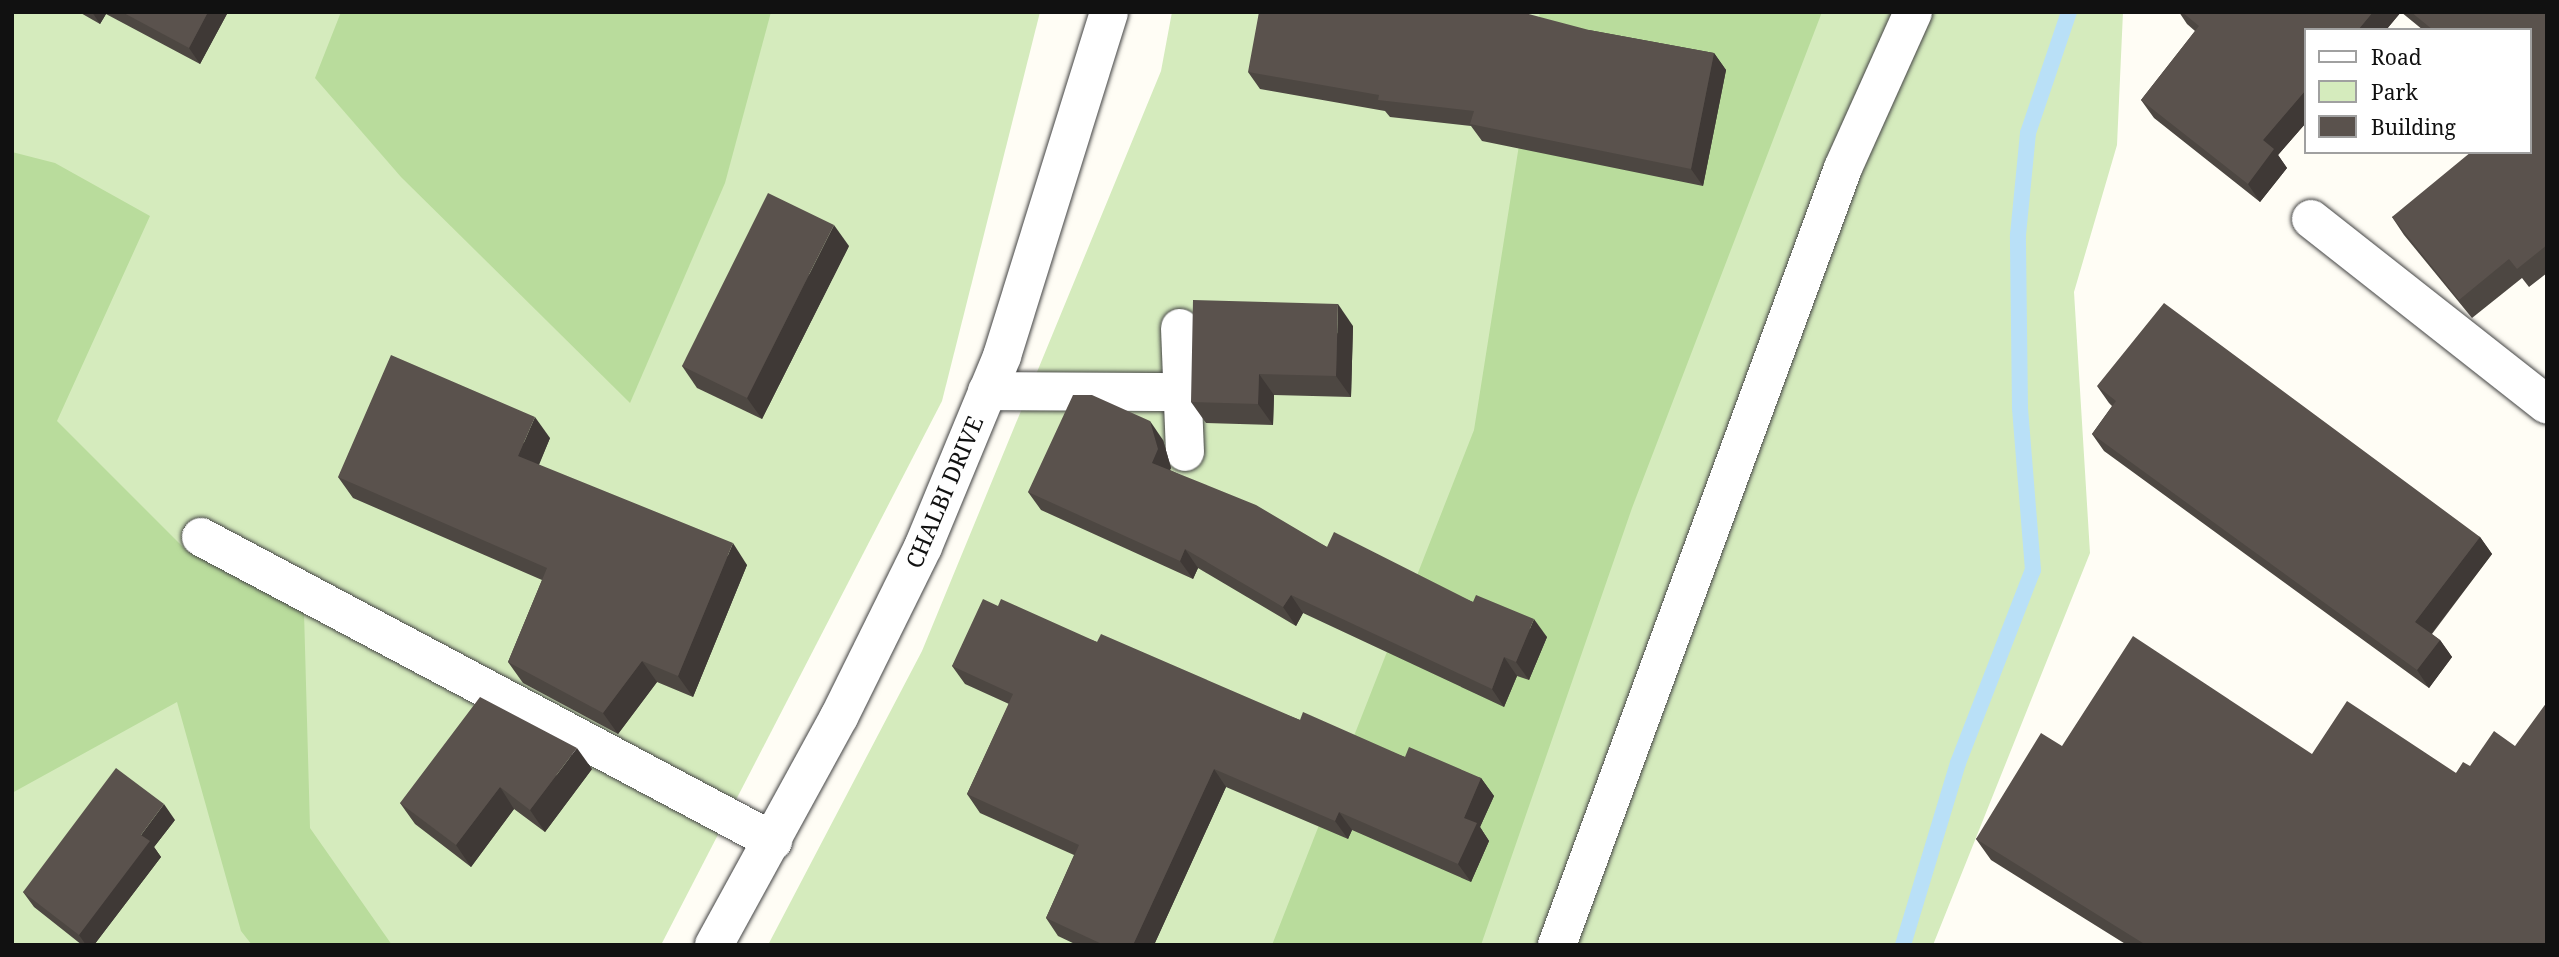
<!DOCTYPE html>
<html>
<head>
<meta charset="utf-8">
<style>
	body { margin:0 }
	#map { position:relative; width:2559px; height:957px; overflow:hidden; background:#fffdf5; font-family:"Noto Serif",serif }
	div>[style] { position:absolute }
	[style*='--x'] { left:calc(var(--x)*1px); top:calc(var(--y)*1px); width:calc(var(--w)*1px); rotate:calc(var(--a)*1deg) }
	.green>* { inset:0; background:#d5ebbd }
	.forest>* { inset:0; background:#b9dc9c }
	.stream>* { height:16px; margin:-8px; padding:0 8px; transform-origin:8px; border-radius:8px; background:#b9e0f7 }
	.roads { filter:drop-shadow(0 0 2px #444) drop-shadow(0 0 2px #444) }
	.street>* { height:38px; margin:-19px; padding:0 19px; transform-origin:19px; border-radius:19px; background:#fff }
	.wall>* { inset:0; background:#4d4742 }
	.shaded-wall>* { inset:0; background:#3f3936 }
	.building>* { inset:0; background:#5a524d }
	span { translate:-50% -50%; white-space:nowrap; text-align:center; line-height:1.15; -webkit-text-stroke:7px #fff; paint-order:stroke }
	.street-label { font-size:23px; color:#111 }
	.frame { position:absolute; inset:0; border:14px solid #111; pointer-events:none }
	.legend { position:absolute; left:2304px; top:28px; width:228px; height:126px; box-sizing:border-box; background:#fff; border:2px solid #a0a0a0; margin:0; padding:9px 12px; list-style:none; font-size:21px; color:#111 }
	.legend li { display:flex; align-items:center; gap:14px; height:35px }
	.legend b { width:35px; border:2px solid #a0a0a0 }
</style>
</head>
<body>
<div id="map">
	<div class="green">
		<div style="clip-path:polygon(12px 12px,1040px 12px,942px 401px,661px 945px,12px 945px)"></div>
		<div style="clip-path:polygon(1172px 12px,2123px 12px,2117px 145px,2074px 292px,2090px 553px,1933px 945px,768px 945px,922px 651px,1161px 71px)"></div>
	</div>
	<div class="forest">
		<div style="clip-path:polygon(341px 12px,771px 12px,725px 183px,630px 403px,401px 177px,315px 78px)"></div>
		<div style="clip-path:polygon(1540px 12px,1822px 12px,1632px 508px,1481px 945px,1272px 945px,1474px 430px)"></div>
		<div style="clip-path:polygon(12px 152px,55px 163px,150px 216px,57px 421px,187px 551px,304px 612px,310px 828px,392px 945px,252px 945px,241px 931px,177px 702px,12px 793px)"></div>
	</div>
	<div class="stream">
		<div style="--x:1903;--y:945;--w:190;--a:-73.2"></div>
		<div style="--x:1958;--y:763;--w:207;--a:-68.8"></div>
		<div style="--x:2033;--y:570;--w:163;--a:-94.6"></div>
		<div style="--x:2020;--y:408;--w:173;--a:-90.7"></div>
		<div style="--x:2018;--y:235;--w:102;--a:-84.4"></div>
		<div style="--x:2028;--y:133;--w:128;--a:-71.3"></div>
	</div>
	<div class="roads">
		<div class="street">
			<div style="--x:2311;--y:219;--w:300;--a:38.2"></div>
			<div style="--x:1180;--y:328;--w:124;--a:87.7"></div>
			<div style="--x:987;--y:391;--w:196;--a:0.3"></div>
			<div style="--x:201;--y:537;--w:648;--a:27.99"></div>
			<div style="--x:714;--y:945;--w:260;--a:-61.3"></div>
			<div style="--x:839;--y:717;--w:190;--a:-63.7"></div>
			<div style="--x:923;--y:547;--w:207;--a:-67.5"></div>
			<div style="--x:1002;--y:356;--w:360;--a:-72.7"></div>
			<div style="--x:1557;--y:945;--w:828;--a:-69.79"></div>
			<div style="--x:1843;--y:168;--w:171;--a:-65.8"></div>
		</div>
	</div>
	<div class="wall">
		<div style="clip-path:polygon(79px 12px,228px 12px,200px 64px,106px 14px,100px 24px)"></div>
		<div style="clip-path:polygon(2179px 12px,2401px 12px,2386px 30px,2305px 30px,2305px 124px,2278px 155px,2287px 168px,2260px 202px,2154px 118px,2141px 100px,2195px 31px,2187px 24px)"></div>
		<div style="clip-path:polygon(2401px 12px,2547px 12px,2547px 273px,2529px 287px,2522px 278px,2472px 318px,2404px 235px,2392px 217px,2529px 152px,2529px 30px,2423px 30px)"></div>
		<div style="clip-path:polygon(1589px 30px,1714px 53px,1726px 70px,1703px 186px,1482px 141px,1471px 126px,1390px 117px,1385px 111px,1260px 89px,1248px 72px)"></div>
		<div style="clip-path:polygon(849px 246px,762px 419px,697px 388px,682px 366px)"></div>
		<div style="clip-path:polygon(1353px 326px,1351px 397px,1274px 395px,1273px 425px,1206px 423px,1191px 402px)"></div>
		<div style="clip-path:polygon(2097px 386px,2480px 537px,2492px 554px,2432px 634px,2440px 640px,2452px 657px,2429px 688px,2104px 451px,2092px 434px,2112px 406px,2109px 403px)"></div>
		<div style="clip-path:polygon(550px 438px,539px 465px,747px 565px,693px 697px,657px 682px,618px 734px,523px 683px,508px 662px,542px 580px,353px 498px,338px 477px)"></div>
		<div style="clip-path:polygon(1163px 440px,1171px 468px,1170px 470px,1327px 547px,1473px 602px,1547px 637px,1529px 680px,1517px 676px,1504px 707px,1303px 613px,1296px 626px,1198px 568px,1193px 579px,1041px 510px,1028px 492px)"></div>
		<div style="clip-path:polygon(998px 606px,1097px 642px,1300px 720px,1405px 757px,1481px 778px,1494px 796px,1480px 827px,1489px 841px,1471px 882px,1352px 830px,1348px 839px,1226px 787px,1154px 945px,1077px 945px,1058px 936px,1046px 918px,1074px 855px,980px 813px,967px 794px,1009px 704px,965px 684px,952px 666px)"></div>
		<div style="clip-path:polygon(2062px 746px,2312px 754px,2456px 773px,2515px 746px,2547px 945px,2127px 945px,1991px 860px,1976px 839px)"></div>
		<div style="clip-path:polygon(592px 769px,545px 832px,514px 809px,471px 867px,415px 824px,400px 803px)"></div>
		<div style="clip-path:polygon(175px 820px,154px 847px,161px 857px,94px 945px,82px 945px,34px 907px,23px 892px)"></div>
	</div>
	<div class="shaded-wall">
		<div style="clip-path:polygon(92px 12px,105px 12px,106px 14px,100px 24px)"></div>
		<div style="clip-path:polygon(208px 12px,228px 12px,200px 64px,189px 48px)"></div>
		<div style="clip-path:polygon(2373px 12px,2401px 12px,2386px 30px,2358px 30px)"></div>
		<div style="clip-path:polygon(1714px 53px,1726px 70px,1703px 186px,1691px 169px)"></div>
		<div style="clip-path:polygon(2305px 91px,2305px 124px,2278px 155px,2287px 168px,2260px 202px,2248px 184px,2263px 140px)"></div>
		<div style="clip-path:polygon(834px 225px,849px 246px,762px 419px,747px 398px)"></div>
		<div style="clip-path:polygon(1338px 304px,1353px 326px,1351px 397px,1336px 376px)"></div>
		<div style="clip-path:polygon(1259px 374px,1274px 395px,1273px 425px,1258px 404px)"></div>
		<div style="clip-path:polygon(535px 417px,550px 438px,533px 478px,518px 456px)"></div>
		<div style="clip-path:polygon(1150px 421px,1163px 440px,1171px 468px,1164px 481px,1152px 463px)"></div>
		<div style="clip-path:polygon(2480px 537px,2492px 554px,2427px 639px,2415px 622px)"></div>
		<div style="clip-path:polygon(733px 543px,747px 565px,693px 697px,678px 676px)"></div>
		<div style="clip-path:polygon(1185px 549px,1198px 568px,1193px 579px,1180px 561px)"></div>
		<div style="clip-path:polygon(1291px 595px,1303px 613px,1296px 626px,1283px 607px)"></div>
		<div style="clip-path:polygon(1534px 619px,1547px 637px,1529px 680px,1516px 662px)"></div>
		<div style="clip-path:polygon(2440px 640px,2452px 657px,2429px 688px,2417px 670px)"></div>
		<div style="clip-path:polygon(1504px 657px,1517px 676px,1504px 707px,1492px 689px)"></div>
		<div style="clip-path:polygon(642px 661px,657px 682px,618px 734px,603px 713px)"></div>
		<div style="clip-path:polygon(577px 748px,592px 769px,545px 832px,530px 810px)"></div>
		<div style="clip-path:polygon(1214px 769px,1226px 787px,1154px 945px,1133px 945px)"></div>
		<div style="clip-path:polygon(1481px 778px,1494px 796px,1480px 827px,1489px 841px,1471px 882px,1458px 864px,1464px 818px)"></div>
		<div style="clip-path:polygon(500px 787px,514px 809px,471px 867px,456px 845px)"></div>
		<div style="clip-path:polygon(164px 804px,175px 820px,154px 847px,161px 857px,94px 945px,86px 945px,79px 935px,141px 835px)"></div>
		<div style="clip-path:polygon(1339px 812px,1352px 830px,1348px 839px,1335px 821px)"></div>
	</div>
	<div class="building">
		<div style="clip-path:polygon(122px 12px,208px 12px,189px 48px)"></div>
		<div style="clip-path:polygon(1259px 12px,1521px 12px,1589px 30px,1714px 53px,1691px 169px,1470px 124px,1474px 111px,1378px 100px,1379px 95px,1248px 72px)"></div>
		<div style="clip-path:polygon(2182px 12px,2373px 12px,2358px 30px,2305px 30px,2305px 91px,2263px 140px,2274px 149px,2248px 184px,2141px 100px,2199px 26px)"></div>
		<div style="clip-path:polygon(2411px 12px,2547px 12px,2547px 245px,2517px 269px,2509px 259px,2459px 300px,2392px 217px,2471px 152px,2529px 152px,2529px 30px,2433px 30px)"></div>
		<div style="clip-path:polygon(768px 193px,834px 225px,747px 398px,682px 366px)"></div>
		<div style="clip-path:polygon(1193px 300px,1338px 304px,1336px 376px,1259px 374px,1258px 404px,1191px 402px)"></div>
		<div style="clip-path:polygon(2164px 303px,2480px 537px,2415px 622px,2440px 640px,2417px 670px,2092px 434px,2116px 401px,2097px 386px)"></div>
		<div style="clip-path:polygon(391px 355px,535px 417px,518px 456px,733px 543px,678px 676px,642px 661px,603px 713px,508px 662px,547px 568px,338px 477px)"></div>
		<div style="clip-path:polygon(1073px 395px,1092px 395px,1150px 421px,1158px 449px,1152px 463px,1256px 505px,1327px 547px,1334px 532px,1473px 602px,1476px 595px,1534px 619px,1516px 662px,1504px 657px,1492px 689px,1291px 595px,1283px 607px,1185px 549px,1180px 561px,1028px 492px)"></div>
		<div style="clip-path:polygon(983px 599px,998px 606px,1001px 599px,1097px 642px,1101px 634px,1300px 720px,1303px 712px,1405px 757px,1409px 747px,1481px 778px,1464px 818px,1477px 823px,1458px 864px,1339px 812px,1335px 821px,1214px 769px,1133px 945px,1104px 945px,1046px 918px,1079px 845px,967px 794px,1013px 694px,952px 666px)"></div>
		<div style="clip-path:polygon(2133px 636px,2312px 754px,2347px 701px,2456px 773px,2463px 762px,2470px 766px,2494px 731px,2515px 746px,2547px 702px,2547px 945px,2146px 945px,1976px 839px,2041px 733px,2062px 746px)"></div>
		<div style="clip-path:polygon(480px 697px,577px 748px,530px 810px,500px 787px,456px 845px,400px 803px)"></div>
		<div style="clip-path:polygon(116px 768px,164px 804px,141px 835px,150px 841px,79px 935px,23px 892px)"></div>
	</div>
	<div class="street-label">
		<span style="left:944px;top:492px;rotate:-67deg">CHALBI DRIVE</span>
	</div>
	<div class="frame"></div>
	<ul class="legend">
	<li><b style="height:9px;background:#fff"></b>Road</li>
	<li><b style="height:19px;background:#d5ebbd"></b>Park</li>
	<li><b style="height:19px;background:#5a524d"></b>Building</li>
	</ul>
</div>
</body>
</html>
